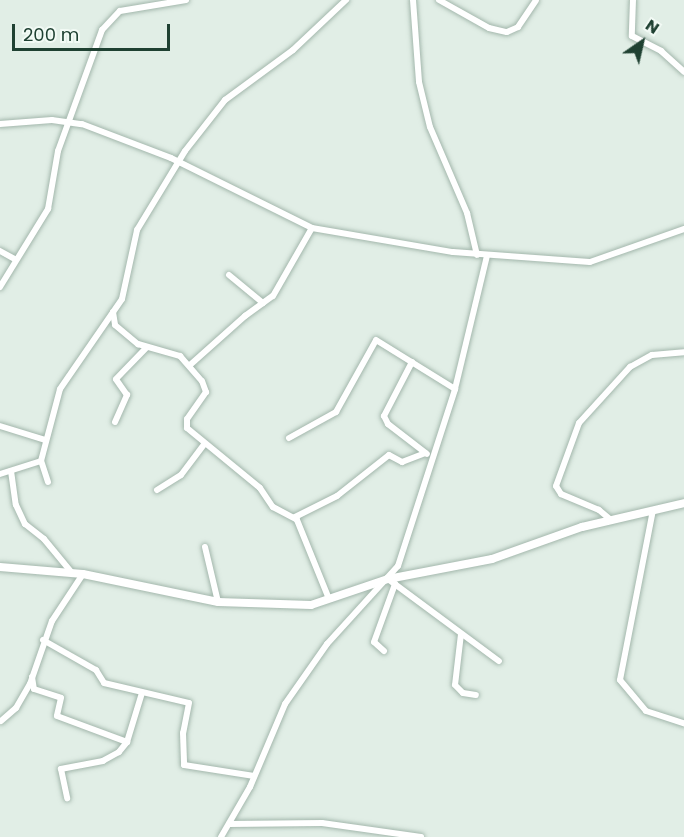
<!DOCTYPE html>
<html>
<head>
<meta charset="utf-8">
<style>
	body { margin:0 }
	#map { position:relative; width:684px; height:837px; overflow:hidden; background:#e1eee6; font-family:Poppins,sans-serif }
	div>[style] { position:absolute }
	[style*='--x'] { left:calc(var(--x)*1px); top:calc(var(--y)*1px); width:calc(var(--w)*1px); rotate:calc(var(--a)*1deg) }
	.roads { filter:drop-shadow(0 0 2px #a3b7ac) drop-shadow(0 0 2px #a3b7ac) }
	.street>* { height:6px; margin:-3px; padding:0 3px; transform-origin:3px; border-radius:3px; background:#fff }
	.secondary>* { height:8px; margin:-4px; padding:0 4px; transform-origin:4px; border-radius:4px; background:#fff }
	span { translate:-50% -50%; white-space:nowrap; text-align:center; line-height:1.15; -webkit-text-stroke:4.5px #f2faf5; paint-order:stroke }
	.north { position:absolute; left:612px; top:12px; width:60px; height:60px; -webkit-text-stroke:4px #f2faf5; paint-order:stroke; rotate:34deg; font-size:16px; font-weight:700; line-height:24px; text-align:center; color:#1f4132 }
	.north::after { content:''; display:block; margin:auto; width:21px; height:27px; background:#1f4132; clip-path:polygon(50% 0,100% 100%,50% 72%,0 100%) }
	.scale { position:absolute; left:12px; top:24px; width:158px; height:27px; box-sizing:border-box; border:3px solid #1f4132; border-top:0; padding-left:8px; font-size:18px; line-height:21px; white-space:nowrap; color:#1f4132; -webkit-text-stroke:4px #f2faf5; paint-order:stroke }
</style>
</head>
<body>
<div id="map">
	<div class="roads">
		<div class="street">
			<div style="--x:413;--y:0;--w:82;--a:85.8"></div>
			<div style="--x:419;--y:82;--w:46;--a:76.3"></div>
			<div style="--x:430;--y:127;--w:94;--a:66.7"></div>
			<div style="--x:467;--y:213;--w:43;--a:76.6"></div>
			<div style="--x:439;--y:0;--w:57;--a:29.2"></div>
			<div style="--x:489;--y:28;--w:18;--a:13"></div>
			<div style="--x:507;--y:32;--w:12;--a:-24"></div>
			<div style="--x:518;--y:27;--w:32;--a:-56"></div>
			<div style="--x:633;--y:0;--w:36;--a:92"></div>
			<div style="--x:632;--y:36;--w:33;--a:27"></div>
			<div style="--x:661;--y:51;--w:31;--a:42"></div>
			<div style="--x:0;--y:124;--w:52;--a:-4.4"></div>
			<div style="--x:52;--y:120;--w:30;--a:8"></div>
			<div style="--x:82;--y:124;--w:95;--a:20.9"></div>
			<div style="--x:171;--y:158;--w:157;--a:26.4"></div>
			<div style="--x:312;--y:228;--w:143;--a:9.7"></div>
			<div style="--x:453;--y:252;--w:137;--a:4.2"></div>
			<div style="--x:590;--y:262;--w:100;--a:-19.3"></div>
			<div style="--x:0;--y:251;--w:18;--a:29"></div>
			<div style="--x:229;--y:275;--w:44;--a:39.5"></div>
			<div style="--x:0;--y:287;--w:92;--a:-58.4"></div>
			<div style="--x:48;--y:209;--w:59;--a:-80.2"></div>
			<div style="--x:58;--y:151;--w:129;--a:-70"></div>
			<div style="--x:102;--y:30;--w:26;--a:-47"></div>
			<div style="--x:120;--y:11;--w:67;--a:-9.5"></div>
			<div style="--x:113;--y:312;--w:13;--a:81"></div>
			<div style="--x:115;--y:325;--w:30;--a:40"></div>
			<div style="--x:138;--y:344;--w:44;--a:15.9"></div>
			<div style="--x:180;--y:356;--w:33;--a:49"></div>
			<div style="--x:202;--y:381;--w:12;--a:70"></div>
			<div style="--x:206;--y:392;--w:33;--a:125"></div>
			<div style="--x:187;--y:419;--w:9;--a:90"></div>
			<div style="--x:187;--y:428;--w:94;--a:39.4"></div>
			<div style="--x:260;--y:488;--w:23;--a:56"></div>
			<div style="--x:273;--y:507;--w:27;--a:28"></div>
			<div style="--x:297;--y:520;--w:85;--a:67.9"></div>
			<div style="--x:412;--y:362;--w:61;--a:117.4"></div>
			<div style="--x:384;--y:416;--w:9;--a:63"></div>
			<div style="--x:388;--y:424;--w:49;--a:37.6"></div>
			<div style="--x:190;--y:365;--w:74;--a:-41.7"></div>
			<div style="--x:245;--y:316;--w:34;--a:-36"></div>
			<div style="--x:273;--y:296;--w:78;--a:-60.2"></div>
			<div style="--x:115;--y:422;--w:30;--a:-66"></div>
			<div style="--x:127;--y:395;--w:19;--a:-125"></div>
			<div style="--x:116;--y:379;--w:43;--a:-45.9"></div>
			<div style="--x:0;--y:426;--w:47;--a:17.3"></div>
			<div style="--x:289;--y:438;--w:54;--a:-29"></div>
			<div style="--x:336;--y:412;--w:82;--a:-60.9"></div>
			<div style="--x:376;--y:340;--w:93;--a:31.8"></div>
			<div style="--x:11;--y:471;--w:34;--a:82"></div>
			<div style="--x:16;--y:505;--w:21;--a:65"></div>
			<div style="--x:25;--y:524;--w:24;--a:38"></div>
			<div style="--x:44;--y:539;--w:44;--a:50.5"></div>
			<div style="--x:0;--y:474;--w:43;--a:-17.6"></div>
			<div style="--x:48;--y:482;--w:22;--a:-108"></div>
			<div style="--x:41;--y:461;--w:74;--a:-75.2"></div>
			<div style="--x:60;--y:389;--w:109;--a:-55.4"></div>
			<div style="--x:122;--y:299;--w:71;--a:-77.7"></div>
			<div style="--x:137;--y:230;--w:92;--a:-58.7"></div>
			<div style="--x:185;--y:151;--w:65;--a:-51.9"></div>
			<div style="--x:225;--y:100;--w:84;--a:-36.3"></div>
			<div style="--x:293;--y:50;--w:73;--a:-43.3"></div>
			<div style="--x:157;--y:490;--w:28;--a:-32"></div>
			<div style="--x:181;--y:475;--w:38;--a:-53"></div>
			<div style="--x:653;--y:510;--w:173;--a:101"></div>
			<div style="--x:620;--y:680;--w:40;--a:50"></div>
			<div style="--x:646;--y:711;--w:40;--a:18"></div>
			<div style="--x:295;--y:517;--w:47;--a:-26.6"></div>
			<div style="--x:337;--y:496;--w:66;--a:-38.3"></div>
			<div style="--x:389;--y:455;--w:15;--a:28"></div>
			<div style="--x:402;--y:462;--w:25;--a:-21"></div>
			<div style="--x:611;--y:520;--w:16;--a:-140"></div>
			<div style="--x:599;--y:510;--w:41;--a:-157.2"></div>
			<div style="--x:561;--y:494;--w:9;--a:-122"></div>
			<div style="--x:556;--y:486;--w:67;--a:-69.9"></div>
			<div style="--x:579;--y:423;--w:76;--a:-47.7"></div>
			<div style="--x:630;--y:367;--w:25;--a:-29"></div>
			<div style="--x:652;--y:355;--w:32;--a:-5"></div>
			<div style="--x:205;--y:547;--w:57;--a:76.7"></div>
			<div style="--x:388;--y:579;--w:138;--a:36.5"></div>
			<div style="--x:461;--y:634;--w:51;--a:96.7"></div>
			<div style="--x:455;--y:685;--w:11;--a:45"></div>
			<div style="--x:463;--y:693;--w:13;--a:9"></div>
			<div style="--x:43;--y:640;--w:61;--a:29.5"></div>
			<div style="--x:96;--y:670;--w:15;--a:58"></div>
			<div style="--x:104;--y:683;--w:87;--a:13.2"></div>
			<div style="--x:189;--y:703;--w:31;--a:101"></div>
			<div style="--x:183;--y:733;--w:32;--a:88"></div>
			<div style="--x:184;--y:765;--w:71;--a:8.9"></div>
			<div style="--x:384;--y:651;--w:13;--a:-138"></div>
			<div style="--x:374;--y:642;--w:62;--a:-70.1"></div>
			<div style="--x:32;--y:677;--w:12;--a:81"></div>
			<div style="--x:34;--y:689;--w:28;--a:18"></div>
			<div style="--x:61;--y:698;--w:18;--a:103"></div>
			<div style="--x:57;--y:716;--w:75;--a:20.4"></div>
			<div style="--x:127;--y:742;--w:13;--a:129"></div>
			<div style="--x:119;--y:752;--w:18;--a:151"></div>
			<div style="--x:103;--y:761;--w:43;--a:169.2"></div>
			<div style="--x:61;--y:769;--w:30;--a:78"></div>
			<div style="--x:1;--y:721;--w:20;--a:-41"></div>
			<div style="--x:16;--y:708;--w:28;--a:-60"></div>
			<div style="--x:30;--y:684;--w:67;--a:-70.8"></div>
			<div style="--x:52;--y:621;--w:56;--a:-56.6"></div>
			<div style="--x:127;--y:742;--w:51;--a:-73"></div>
			<div style="--x:229;--y:824;--w:93;--a:-0.6"></div>
			<div style="--x:322;--y:823;--w:100;--a:8"></div>
			<div style="--x:221;--y:837;--w:58;--a:-59.9"></div>
			<div style="--x:250;--y:787;--w:90;--a:-67.1"></div>
			<div style="--x:285;--y:704;--w:73;--a:-55"></div>
			<div style="--x:327;--y:644;--w:105;--a:-47.7"></div>
			<div style="--x:398;--y:566;--w:186;--a:-72.1"></div>
			<div style="--x:455;--y:389;--w:137;--a:-76.5"></div>
		</div>
		<div class="secondary">
			<div style="--x:0;--y:567;--w:83;--a:4.8"></div>
			<div style="--x:83;--y:574;--w:138;--a:11.7"></div>
			<div style="--x:218;--y:602;--w:93;--a:1.8"></div>
			<div style="--x:311;--y:605;--w:81;--a:-18.7"></div>
			<div style="--x:388;--y:579;--w:106;--a:-10.9"></div>
			<div style="--x:492;--y:559;--w:96;--a:-19.6"></div>
			<div style="--x:582;--y:527;--w:105;--a:-13.2"></div>
		</div>
	</div>
	<div class="north">N</div>
	<div class="scale">200 m</div>
</div>
</body>
</html>
